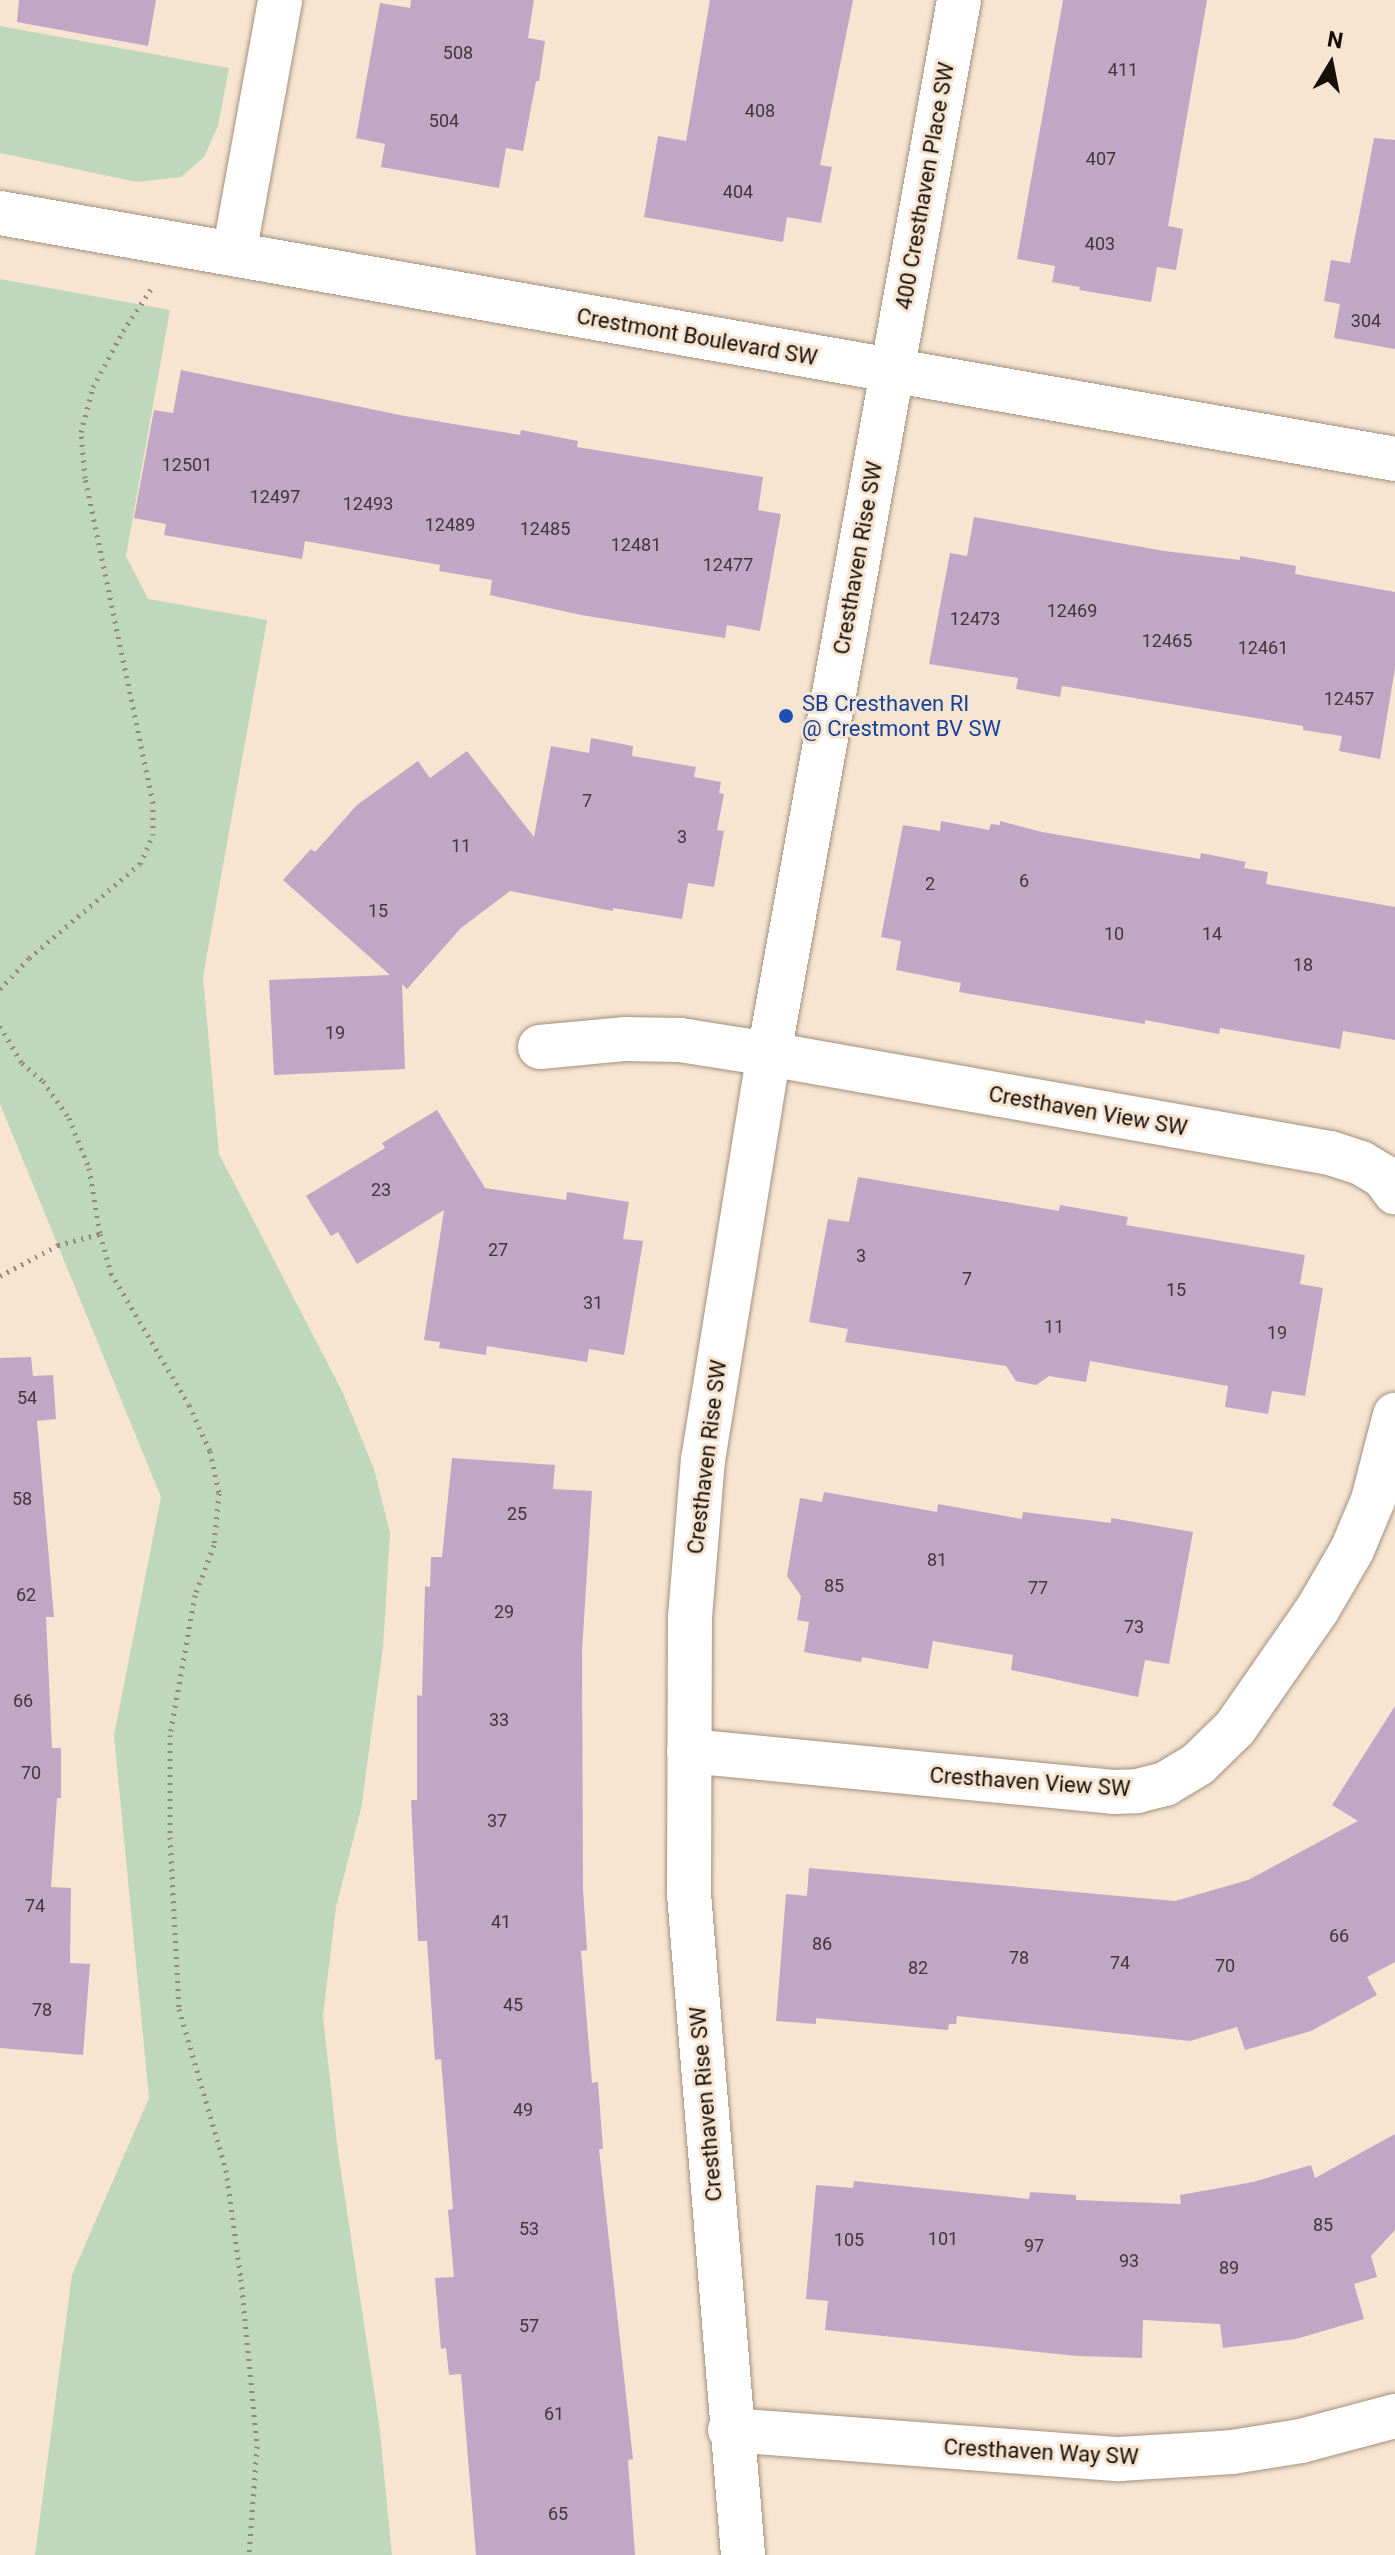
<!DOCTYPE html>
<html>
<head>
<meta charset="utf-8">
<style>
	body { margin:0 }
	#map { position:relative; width:1395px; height:2555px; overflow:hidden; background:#f7e4d1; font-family:Roboto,sans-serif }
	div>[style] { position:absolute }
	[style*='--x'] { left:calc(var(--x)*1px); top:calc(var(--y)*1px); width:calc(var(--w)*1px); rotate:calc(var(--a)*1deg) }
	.green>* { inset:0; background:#bfd8bb }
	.building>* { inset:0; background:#c1a7c5 }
	.path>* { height:5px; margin-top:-2.5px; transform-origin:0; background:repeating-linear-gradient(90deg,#95887a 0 2px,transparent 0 8px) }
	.roads { filter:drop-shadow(0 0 2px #a2917f) drop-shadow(0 0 2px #a2917f) }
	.minor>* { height:44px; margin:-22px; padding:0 22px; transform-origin:22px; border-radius:22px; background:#fff }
	.dots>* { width:22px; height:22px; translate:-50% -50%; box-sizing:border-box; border:4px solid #f7e4d1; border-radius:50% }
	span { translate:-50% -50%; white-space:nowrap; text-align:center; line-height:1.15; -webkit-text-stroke:6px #f7e4d1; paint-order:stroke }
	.number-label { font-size:18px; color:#413638 }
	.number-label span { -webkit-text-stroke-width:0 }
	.street-label { font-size:22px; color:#161009 }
	.transit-label { font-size:22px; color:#164399 }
	.left { translate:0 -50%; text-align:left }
	.north { position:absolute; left:1291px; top:24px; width:80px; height:80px; -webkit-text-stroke:6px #f7e4d1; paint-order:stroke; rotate:10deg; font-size:22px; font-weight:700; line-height:32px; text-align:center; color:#161009 }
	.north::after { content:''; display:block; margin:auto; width:28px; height:36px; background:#161009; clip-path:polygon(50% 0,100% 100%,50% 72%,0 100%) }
</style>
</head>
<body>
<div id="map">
	<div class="green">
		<div style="clip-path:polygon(0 26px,229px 68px,218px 126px,204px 157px,181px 177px,137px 182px,0 153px)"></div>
		<div style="clip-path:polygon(0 279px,170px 310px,126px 556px,148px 599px,267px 620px,203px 977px,219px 1154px,343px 1393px,374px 1469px,390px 1533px,383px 1648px,361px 1809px,336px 1907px,323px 2016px,338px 2152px,379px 2423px,392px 2555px,35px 2555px,72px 2275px,149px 2098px,114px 1735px,161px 1497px,0 1104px)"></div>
	</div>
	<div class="building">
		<div style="clip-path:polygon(19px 0,156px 0,148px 46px,17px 22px)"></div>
		<div style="clip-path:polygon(411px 0,534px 0,528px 38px,545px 41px,539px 81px,536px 81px,523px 151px,506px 148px,499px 188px,381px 167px,385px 144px,356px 138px,380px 3px,410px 8px)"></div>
		<div style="clip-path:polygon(710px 0,853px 0,820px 165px,832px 167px,821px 223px,787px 217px,783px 242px,644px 217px,658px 136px,686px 141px)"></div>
		<div style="clip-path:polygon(1063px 0,1207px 0,1168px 226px,1183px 229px,1176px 270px,1157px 267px,1151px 302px,1079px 290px,1080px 287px,1052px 282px,1055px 266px,1017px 259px)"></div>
		<div style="clip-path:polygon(1374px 138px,1395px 140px,1395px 349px,1334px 338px,1340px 304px,1324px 301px,1331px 260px,1350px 263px)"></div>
		<div style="clip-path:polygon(181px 370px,405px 416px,520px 435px,521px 430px,578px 441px,577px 447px,763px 477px,758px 510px,781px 514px,760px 631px,727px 625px,725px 638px,581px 615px,490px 595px,492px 580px,439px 571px,440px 565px,305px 541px,302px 559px,164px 535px,166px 524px,134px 518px,154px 410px,173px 413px)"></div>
		<div style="clip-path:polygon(974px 517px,1164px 551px,1240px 560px,1240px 556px,1296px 566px,1295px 574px,1395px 592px,1395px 668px,1380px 759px,1339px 751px,1342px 736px,1303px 730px,1303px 726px,1062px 686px,1060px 697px,1016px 689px,1018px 678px,929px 664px,950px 553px,967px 556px)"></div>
		<div style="clip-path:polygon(591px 738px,633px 746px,632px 756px,696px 767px,694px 777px,721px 782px,719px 793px,724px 794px,717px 830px,724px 831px,714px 887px,688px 883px,682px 919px,613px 908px,613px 911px,510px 891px,461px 928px,407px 989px,402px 984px,405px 1069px,274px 1075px,269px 980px,390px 975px,283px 880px,311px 849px,315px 852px,357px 805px,418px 761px,430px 778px,467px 751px,534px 837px,551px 746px,589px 753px)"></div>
		<div style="clip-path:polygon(941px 821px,989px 830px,991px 824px,1000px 825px,1000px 821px,1042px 832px,1200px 859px,1201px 853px,1246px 862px,1244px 868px,1268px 872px,1266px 884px,1395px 907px,1395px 1040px,1343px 1031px,1340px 1049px,1220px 1028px,1219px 1034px,1145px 1020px,1145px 1024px,959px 992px,961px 983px,896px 970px,901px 941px,881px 937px,903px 825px,940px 831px)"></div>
		<div style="clip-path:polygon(437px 1110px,485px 1188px,566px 1200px,567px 1192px,629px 1202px,623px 1239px,643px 1241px,624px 1355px,589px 1349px,587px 1362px,487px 1346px,486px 1355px,439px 1348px,440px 1342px,424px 1340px,444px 1210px,357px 1264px,338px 1232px,331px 1236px,306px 1196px,385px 1148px,382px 1143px)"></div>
		<div style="clip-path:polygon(858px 1177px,1059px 1211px,1060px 1205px,1128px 1217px,1126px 1225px,1305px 1255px,1300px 1284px,1323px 1288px,1305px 1396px,1272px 1391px,1268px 1414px,1225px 1407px,1228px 1386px,1090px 1361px,1086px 1382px,1049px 1376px,1036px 1385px,1016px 1381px,1006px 1366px,845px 1342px,848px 1329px,809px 1322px,828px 1219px,849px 1222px)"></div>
		<div style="clip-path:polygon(31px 1357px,33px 1376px,53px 1375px,56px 1419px,37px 1421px,54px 1617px,46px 1617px,52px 1748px,61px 1748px,61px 1798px,57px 1798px,51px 1887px,71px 1888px,70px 1963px,90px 1964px,83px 2055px,0 2048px,0 1358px)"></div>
		<div style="clip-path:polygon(452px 1458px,555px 1465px,553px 1489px,592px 1491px,582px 1651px,583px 1889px,587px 1950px,581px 1951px,592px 2083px,598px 2082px,603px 2149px,599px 2149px,633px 2459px,628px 2460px,635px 2555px,476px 2555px,461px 2374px,449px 2375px,446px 2348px,441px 2349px,435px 2278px,454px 2277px,448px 2210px,453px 2209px,441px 2059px,435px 2060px,427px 1941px,418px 1941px,411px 1800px,417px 1800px,417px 1695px,422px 1696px,425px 1586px,430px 1587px,431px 1557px,442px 1557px)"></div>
		<div style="clip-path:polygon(824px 1492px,937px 1512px,938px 1504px,1022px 1519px,1023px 1512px,1111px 1523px,1111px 1518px,1193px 1532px,1169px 1664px,1145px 1660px,1138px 1697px,1011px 1670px,1013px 1655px,933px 1641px,928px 1669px,862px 1657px,861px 1662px,804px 1652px,809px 1622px,797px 1620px,801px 1596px,787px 1576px,800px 1498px,822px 1502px)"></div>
		<div style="clip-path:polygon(1395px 1706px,1395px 1962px,1367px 1977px,1377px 1995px,1311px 2031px,1245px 2050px,1237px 2027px,1190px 2041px,957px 2016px,956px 2024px,949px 2024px,948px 2030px,816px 2018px,816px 2024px,776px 2021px,786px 1894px,807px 1896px,809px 1868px,1175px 1901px,1248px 1880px,1358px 1821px,1332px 1805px)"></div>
		<div style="clip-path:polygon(1395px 2134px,1395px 2230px,1371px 2256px,1377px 2277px,1354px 2284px,1364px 2319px,1296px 2339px,1223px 2348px,1220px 2324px,1143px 2320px,1142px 2358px,1078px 2356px,825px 2330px,828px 2301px,806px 2299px,816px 2185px,853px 2188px,854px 2181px,1029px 2199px,1030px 2192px,1076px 2195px,1076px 2200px,1181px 2204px,1180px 2195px,1253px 2182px,1311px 2165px,1315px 2178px)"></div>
	</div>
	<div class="path">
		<div style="--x:0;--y:989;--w:42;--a:-46.9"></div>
		<div style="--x:29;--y:958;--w:145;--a:-40.3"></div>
		<div style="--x:140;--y:864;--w:32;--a:-66"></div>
		<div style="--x:153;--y:835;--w:32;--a:-90"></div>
		<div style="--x:153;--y:803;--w:332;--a:-101.8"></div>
		<div style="--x:85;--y:478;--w:46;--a:-95"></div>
		<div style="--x:81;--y:432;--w:47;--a:-75.1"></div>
		<div style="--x:93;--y:387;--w:64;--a:-61.8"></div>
		<div style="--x:123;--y:331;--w:50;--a:-56.3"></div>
		<div style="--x:0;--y:1026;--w:43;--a:59.3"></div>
		<div style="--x:22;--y:1063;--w:28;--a:41"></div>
		<div style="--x:43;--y:1081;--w:45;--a:54.9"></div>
		<div style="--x:69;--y:1118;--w:54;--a:68.2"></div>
		<div style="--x:89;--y:1168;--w:67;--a:80.5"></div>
		<div style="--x:100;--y:1234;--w:41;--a:74.2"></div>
		<div style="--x:111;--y:1273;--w:153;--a:59.4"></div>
		<div style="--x:189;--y:1405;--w:51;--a:65.5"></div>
		<div style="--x:210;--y:1451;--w:43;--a:77.9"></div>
		<div style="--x:219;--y:1493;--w:52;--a:95.5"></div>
		<div style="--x:214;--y:1545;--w:53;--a:110.8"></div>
		<div style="--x:195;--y:1595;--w:142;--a:100.1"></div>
		<div style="--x:170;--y:1735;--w:102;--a:90"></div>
		<div style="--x:170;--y:1837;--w:172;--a:87"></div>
		<div style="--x:179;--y:2009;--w:168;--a:73.7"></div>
		<div style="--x:226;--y:2170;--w:110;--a:82.2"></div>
		<div style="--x:241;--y:2279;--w:168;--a:84.5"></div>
		<div style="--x:257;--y:2446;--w:109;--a:94.2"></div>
		<div style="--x:0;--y:1276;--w:66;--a:-28.1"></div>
		<div style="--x:58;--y:1245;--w:43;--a:-14.7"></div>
	</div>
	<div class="roads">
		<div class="minor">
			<div style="--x:0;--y:213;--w:1417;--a:10"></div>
			<div style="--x:234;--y:254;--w:258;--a:-79.7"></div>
			<div style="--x:540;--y:1047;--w:84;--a:-5.4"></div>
			<div style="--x:624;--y:1039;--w:56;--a:1"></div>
			<div style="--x:680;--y:1040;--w:90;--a:8.9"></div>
			<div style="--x:769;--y:1054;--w:570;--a:10.01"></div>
			<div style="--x:1330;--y:1153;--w:33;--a:18"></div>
			<div style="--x:1361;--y:1163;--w:27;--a:31"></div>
			<div style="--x:1384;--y:1177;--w:19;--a:54"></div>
			<div style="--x:689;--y:1751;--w:426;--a:5.5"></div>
			<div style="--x:1113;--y:1792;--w:24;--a:-2"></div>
			<div style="--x:1137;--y:1791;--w:29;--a:-14"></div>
			<div style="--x:1165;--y:1784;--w:39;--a:-31"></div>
			<div style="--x:1198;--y:1764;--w:52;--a:-44.2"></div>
			<div style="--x:1235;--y:1728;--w:144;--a:-55.2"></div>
			<div style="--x:1317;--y:1610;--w:69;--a:-59.7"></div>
			<div style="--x:1352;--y:1550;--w:54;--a:-67.2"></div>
			<div style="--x:1373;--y:1500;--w:88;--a:-75.5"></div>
			<div style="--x:730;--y:2430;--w:390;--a:4.3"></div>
			<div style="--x:1119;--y:2459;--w:113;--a:-3.5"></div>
			<div style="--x:1232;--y:2452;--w:70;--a:-9.1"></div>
			<div style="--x:1301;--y:2441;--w:97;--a:-14.9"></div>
			<div style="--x:743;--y:2555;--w:663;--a:-94.67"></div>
			<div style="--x:689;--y:1894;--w:277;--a:-89.8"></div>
			<div style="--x:690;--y:1617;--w:158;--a:-85.3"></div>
			<div style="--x:703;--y:1460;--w:411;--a:-80.8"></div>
			<div style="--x:769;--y:1054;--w:1071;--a:-79.78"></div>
		</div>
	</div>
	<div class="dots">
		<div style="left:786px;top:716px;background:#1a4fb4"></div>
	</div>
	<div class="number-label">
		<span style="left:458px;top:53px">508</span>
		<span style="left:1123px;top:70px">411</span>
		<span style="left:760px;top:111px">408</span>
		<span style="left:444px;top:121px">504</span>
		<span style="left:1101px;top:159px">407</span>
		<span style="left:738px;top:192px">404</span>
		<span style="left:1100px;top:244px">403</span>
		<span style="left:1366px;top:321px">304</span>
		<span style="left:187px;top:465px">12501</span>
		<span style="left:275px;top:497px">12497</span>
		<span style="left:368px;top:504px">12493</span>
		<span style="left:450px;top:525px">12489</span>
		<span style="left:545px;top:529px">12485</span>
		<span style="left:636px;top:545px">12481</span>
		<span style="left:728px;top:565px">12477</span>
		<span style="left:1072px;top:611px">12469</span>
		<span style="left:975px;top:619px">12473</span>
		<span style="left:1167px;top:641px">12465</span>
		<span style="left:1263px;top:648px">12461</span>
		<span style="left:1349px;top:699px">12457</span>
		<span style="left:587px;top:801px">7</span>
		<span style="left:682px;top:837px">3</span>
		<span style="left:461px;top:846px">11</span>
		<span style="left:1024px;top:881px">6</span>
		<span style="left:930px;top:884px">2</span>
		<span style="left:378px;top:911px">15</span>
		<span style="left:1114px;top:934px">10</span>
		<span style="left:1212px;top:934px">14</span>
		<span style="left:1303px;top:965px">18</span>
		<span style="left:335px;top:1033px">19</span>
		<span style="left:381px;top:1190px">23</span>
		<span style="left:498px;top:1250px">27</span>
		<span style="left:861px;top:1256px">3</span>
		<span style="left:967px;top:1279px">7</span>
		<span style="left:1176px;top:1290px">15</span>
		<span style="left:593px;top:1303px">31</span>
		<span style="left:1054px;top:1327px">11</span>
		<span style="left:1277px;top:1333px">19</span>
		<span style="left:27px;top:1398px">54</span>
		<span style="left:22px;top:1499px">58</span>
		<span style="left:517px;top:1514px">25</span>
		<span style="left:937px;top:1560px">81</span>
		<span style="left:834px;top:1586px">85</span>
		<span style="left:1038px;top:1588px">77</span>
		<span style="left:26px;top:1595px">62</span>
		<span style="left:504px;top:1612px">29</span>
		<span style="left:1134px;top:1627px">73</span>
		<span style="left:23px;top:1701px">66</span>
		<span style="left:499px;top:1720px">33</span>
		<span style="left:31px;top:1773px">70</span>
		<span style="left:497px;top:1821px">37</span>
		<span style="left:35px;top:1906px">74</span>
		<span style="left:501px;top:1922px">41</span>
		<span style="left:1339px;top:1936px">66</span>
		<span style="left:822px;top:1944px">86</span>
		<span style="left:1019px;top:1958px">78</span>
		<span style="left:1120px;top:1963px">74</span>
		<span style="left:1225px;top:1966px">70</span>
		<span style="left:918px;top:1968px">82</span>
		<span style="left:513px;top:2005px">45</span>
		<span style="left:42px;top:2010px">78</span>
		<span style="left:523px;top:2110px">49</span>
		<span style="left:1323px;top:2225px">85</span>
		<span style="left:529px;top:2229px">53</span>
		<span style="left:943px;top:2239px">101</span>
		<span style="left:849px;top:2240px">105</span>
		<span style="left:1034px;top:2246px">97</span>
		<span style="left:1129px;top:2261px">93</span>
		<span style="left:1229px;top:2268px">89</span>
		<span style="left:529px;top:2326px">57</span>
		<span style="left:554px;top:2414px">61</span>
		<span style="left:558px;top:2514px">65</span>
	</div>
	<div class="street-label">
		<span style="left:925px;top:186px;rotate:-80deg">400 Cresthaven Place SW</span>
		<span style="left:697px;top:337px;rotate:10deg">Crestmont Boulevard SW</span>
		<span style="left:858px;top:558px;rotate:-80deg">Cresthaven Rise SW</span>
		<span style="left:1088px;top:1111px;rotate:10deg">Cresthaven View SW</span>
		<span style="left:707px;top:1457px;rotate:-83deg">Cresthaven Rise SW</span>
		<span style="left:1030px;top:1782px;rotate:4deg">Cresthaven View SW</span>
		<span style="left:706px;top:2104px;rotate:-95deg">Cresthaven Rise SW</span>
		<span style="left:1041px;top:2452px;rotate:3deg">Cresthaven Way SW</span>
	</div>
	<div class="transit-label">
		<span class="left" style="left:802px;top:716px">SB Cresthaven RI<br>@ Crestmont BV SW</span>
	</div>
	<div class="north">N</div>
</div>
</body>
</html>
